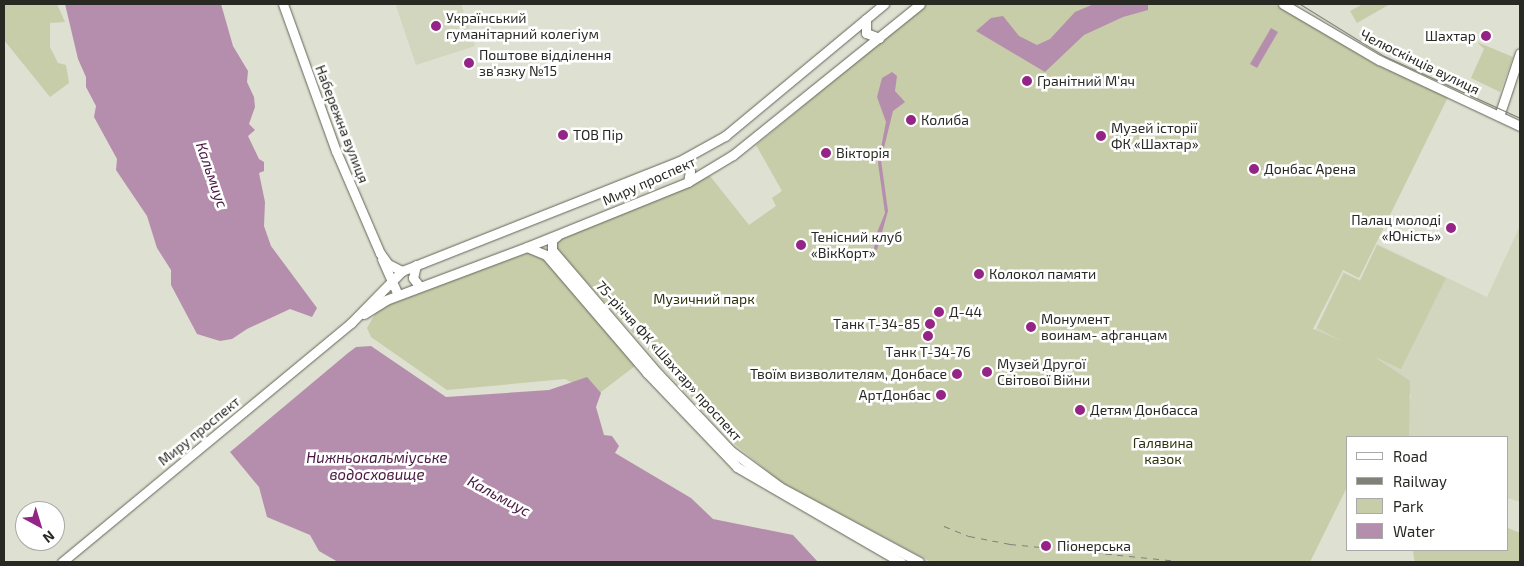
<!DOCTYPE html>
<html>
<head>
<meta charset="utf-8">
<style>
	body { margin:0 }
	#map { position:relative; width:1524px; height:566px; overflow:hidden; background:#dee0d1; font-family:"Exo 2",sans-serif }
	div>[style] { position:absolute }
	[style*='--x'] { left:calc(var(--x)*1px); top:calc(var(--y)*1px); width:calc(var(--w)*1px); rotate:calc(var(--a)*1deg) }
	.built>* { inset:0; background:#d2d6bf }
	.green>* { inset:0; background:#c7cca9 }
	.water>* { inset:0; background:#b68ead }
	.roads { filter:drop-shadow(0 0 1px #626457) drop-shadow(0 0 1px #626457) }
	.secondary>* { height:9px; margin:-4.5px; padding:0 4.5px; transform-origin:4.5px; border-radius:4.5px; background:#fff }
	.tram>* { height:1px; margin:-0.5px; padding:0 0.5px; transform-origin:0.5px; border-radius:0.5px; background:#808177 }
	.rail>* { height:1px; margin-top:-0.5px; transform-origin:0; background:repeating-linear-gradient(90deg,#808177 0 6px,transparent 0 12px) }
	.dots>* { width:14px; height:14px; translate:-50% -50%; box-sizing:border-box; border:2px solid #fff; border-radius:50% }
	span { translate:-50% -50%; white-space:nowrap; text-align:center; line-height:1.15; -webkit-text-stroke:5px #fff; paint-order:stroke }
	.poi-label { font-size:14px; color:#282923 }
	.left { translate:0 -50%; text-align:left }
	.right { translate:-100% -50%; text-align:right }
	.street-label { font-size:14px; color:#282923 }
	.park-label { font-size:14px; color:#2e310c }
	.water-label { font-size:15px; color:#481741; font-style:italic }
	.frame { position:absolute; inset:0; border:5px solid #282923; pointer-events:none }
	.legend { position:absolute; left:1346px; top:436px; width:162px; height:115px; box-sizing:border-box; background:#fff; border:1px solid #a9a9a7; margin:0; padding:6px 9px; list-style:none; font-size:15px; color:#282923 }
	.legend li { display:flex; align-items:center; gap:10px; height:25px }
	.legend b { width:25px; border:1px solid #a9a9a7 }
	.north { position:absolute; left:15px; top:501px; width:50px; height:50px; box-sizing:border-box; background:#fff; border:1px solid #a9a9a7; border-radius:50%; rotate:141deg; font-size:14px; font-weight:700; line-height:20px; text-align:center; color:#282923 }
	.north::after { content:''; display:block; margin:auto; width:18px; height:22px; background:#942586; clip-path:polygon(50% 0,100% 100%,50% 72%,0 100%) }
</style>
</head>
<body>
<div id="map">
	<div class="built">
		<div style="clip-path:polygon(403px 4px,461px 4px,475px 46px,416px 65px,396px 6px)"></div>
		<div style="clip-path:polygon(1520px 226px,1520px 502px,1508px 498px,1508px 437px,1403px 437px,1411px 395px,1307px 347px,1343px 272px,1360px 280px,1377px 244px,1487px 297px)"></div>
	</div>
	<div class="green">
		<div style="clip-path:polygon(4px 4px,57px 4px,65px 22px,50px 23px,50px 47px,58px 63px,66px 65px,69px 83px,50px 97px,4px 40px)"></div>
		<div style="clip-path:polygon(926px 4px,1274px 4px,1375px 64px,1448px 97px,1359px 278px,1343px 270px,1313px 329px,1342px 341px,1317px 328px,1344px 273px,1360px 281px,1377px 245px,1446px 278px,1401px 369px,1373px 356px,1410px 381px,1409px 437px,1348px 437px,1348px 485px,1310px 562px,931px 562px,781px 482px,732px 442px,556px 248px,558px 240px,710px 176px,749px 225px,776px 206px,772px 198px,782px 191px,756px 145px)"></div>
		<div style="clip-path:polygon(1363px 4px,1390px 4px,1357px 23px,1350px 11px)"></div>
		<div style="clip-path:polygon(1477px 42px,1513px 57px,1500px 92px,1471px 78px,1484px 49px)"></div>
		<div style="clip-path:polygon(533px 251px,538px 252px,635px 366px,597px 395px,565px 379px,447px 390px,371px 337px,367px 328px,379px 307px)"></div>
		<div style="clip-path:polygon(1508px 528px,1520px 533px,1520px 562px,1415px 562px,1414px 558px,1413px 550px,1508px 550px)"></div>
	</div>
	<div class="water">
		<div style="clip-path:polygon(65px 4px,221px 4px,233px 46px,248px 71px,247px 82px,254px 97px,255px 107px,249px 124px,255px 130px,248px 136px,259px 159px,264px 162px,264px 171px,259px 173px,265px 202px,264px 226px,271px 246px,317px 308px,312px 317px,290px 309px,247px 329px,232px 339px,220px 341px,197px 334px,171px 285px,171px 270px,157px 248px,147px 216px,116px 170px,117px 159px,94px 117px,96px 106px,86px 87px,86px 77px,78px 59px)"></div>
		<div style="clip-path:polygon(1094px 4px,1148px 4px,1148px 10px,1123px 17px,1084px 35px,1045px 72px,976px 31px,991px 18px,1003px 16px,1019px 36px,1037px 45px,1050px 39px,1075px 12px)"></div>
		<div style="clip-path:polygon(1271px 28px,1278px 32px,1257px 68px,1250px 64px)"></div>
		<div style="clip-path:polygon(892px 72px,897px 76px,895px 91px,905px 102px,893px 111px,881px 160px,888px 211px,877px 250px,874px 249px,876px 235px,885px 213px,878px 163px,886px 122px,877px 97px,882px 78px)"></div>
		<div style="clip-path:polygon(371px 346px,446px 397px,549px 390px,587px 377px,601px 393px,596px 407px,604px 435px,612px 436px,619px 446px,615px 453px,691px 498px,713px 519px,793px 535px,818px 562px,338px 562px,319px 551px,310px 535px,267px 517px,259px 487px,230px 452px,348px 353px,356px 347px)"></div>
	</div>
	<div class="roads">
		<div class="secondary">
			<div style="--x:283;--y:4;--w:156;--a:70.2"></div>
			<div style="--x:336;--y:151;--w:111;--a:66.7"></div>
			<div style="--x:380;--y:253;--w:14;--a:54"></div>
			<div style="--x:388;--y:264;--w:16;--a:27"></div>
			<div style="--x:1283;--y:4;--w:111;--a:30.3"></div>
			<div style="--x:1379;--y:60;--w:156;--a:25.1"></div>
			<div style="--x:866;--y:19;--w:14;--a:90"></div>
			<div style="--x:866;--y:33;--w:14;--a:21"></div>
			<div style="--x:1499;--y:116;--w:66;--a:-71.6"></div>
			<div style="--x:678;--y:162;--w:15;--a:37"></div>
			<div style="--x:690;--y:171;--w:11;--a:100"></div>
			<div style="--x:557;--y:236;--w:6;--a:141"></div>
			<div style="--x:552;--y:240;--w:10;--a:90"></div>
			<div style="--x:552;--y:250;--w:155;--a:49.4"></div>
			<div style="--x:653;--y:368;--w:112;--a:46.8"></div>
			<div style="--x:730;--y:450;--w:62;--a:36.5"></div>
			<div style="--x:780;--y:487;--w:158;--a:28.3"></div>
			<div style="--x:527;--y:247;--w:21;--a:23"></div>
			<div style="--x:546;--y:255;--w:155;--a:49.4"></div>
			<div style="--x:647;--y:373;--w:130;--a:46.2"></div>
			<div style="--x:737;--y:467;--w:190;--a:30.1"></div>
			<div style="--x:382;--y:259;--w:39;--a:66"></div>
			<div style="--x:416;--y:265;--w:13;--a:103"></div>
			<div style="--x:413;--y:278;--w:11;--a:52"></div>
			<div style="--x:364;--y:314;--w:26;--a:-32"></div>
			<div style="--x:386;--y:300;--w:151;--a:-20.6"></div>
			<div style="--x:527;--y:247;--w:174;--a:-22"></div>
			<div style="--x:688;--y:182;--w:52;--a:-31"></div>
			<div style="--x:733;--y:155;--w:240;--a:-38.9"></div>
			<div style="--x:62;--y:562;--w:375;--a:-39.6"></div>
			<div style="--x:351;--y:323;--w:73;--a:-45.6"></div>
			<div style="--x:402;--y:271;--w:297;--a:-21.6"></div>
			<div style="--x:678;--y:162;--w:54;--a:-29"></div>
			<div style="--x:725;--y:136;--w:207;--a:-39.7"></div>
		</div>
	</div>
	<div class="tram">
		<div style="--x:1300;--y:4;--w:99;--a:31.8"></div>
		<div style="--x:1384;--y:56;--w:149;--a:24.5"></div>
	</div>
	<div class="rail">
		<div style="--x:944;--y:526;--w:27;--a:22"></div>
		<div style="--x:969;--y:536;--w:42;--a:11"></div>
		<div style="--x:1010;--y:544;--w:179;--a:5.8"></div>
	</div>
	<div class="dots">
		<div style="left:436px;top:26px;background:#942586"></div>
		<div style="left:1486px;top:36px;background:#942586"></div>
		<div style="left:469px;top:63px;background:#942586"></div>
		<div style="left:1027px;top:81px;background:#942586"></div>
		<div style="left:911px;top:120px;background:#942586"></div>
		<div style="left:563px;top:135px;background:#942586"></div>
		<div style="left:1101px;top:136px;background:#942586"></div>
		<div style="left:826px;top:153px;background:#942586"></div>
		<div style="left:1254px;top:169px;background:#942586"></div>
		<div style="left:1451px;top:228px;background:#942586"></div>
		<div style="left:801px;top:245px;background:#942586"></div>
		<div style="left:979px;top:274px;background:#942586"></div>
		<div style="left:939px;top:312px;background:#942586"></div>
		<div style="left:930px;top:324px;background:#942586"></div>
		<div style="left:1031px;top:327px;background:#942586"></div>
		<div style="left:928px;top:336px;background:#942586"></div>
		<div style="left:987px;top:372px;background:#942586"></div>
		<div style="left:957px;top:374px;background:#942586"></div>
		<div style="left:941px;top:395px;background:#942586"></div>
		<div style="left:1080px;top:410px;background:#942586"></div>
		<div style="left:1046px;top:546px;background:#942586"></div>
	</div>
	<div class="poi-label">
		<span class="left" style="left:446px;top:26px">Український<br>гуманітарний колегіум</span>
		<span class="right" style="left:1476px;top:36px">Шахтар</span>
		<span class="left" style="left:479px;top:63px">Поштове відділення<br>зв'язку №15</span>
		<span class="left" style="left:1037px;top:81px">Гранітний М'яч</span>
		<span class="left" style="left:921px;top:120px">Колиба</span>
		<span class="left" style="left:1111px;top:136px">Музей історії<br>ФК «Шахтар»</span>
		<span class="left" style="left:573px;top:135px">ТОВ Пір</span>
		<span class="left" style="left:836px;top:153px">Вікторія</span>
		<span class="left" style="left:1264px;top:169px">Донбас Арена</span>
		<span class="right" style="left:1441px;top:228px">Палац молоді<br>«Юність»</span>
		<span class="left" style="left:811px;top:245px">Тенісний клуб<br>«ВікКорт»</span>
		<span class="left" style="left:989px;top:274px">Колокол памяти</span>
		<span class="left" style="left:949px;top:312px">Д-44</span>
		<span class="left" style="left:1041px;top:327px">Монумент<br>воинам- афганцам</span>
		<span class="right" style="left:920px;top:324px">Танк Т-34-85</span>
		<span style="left:928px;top:352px">Танк Т-34-76</span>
		<span class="left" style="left:997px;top:372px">Музей Другої<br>Світової Війни</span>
		<span class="right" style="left:947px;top:374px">Твоїм визволителям, Донбасе</span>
		<span class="right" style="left:931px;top:395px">АртДонбас</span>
		<span class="left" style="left:1090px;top:410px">Детям Донбасса</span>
		<span class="left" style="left:1057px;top:546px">Піонерська</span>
	</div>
	<div class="street-label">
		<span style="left:1420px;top:62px;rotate:26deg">Челюскінців вулиця</span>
		<span style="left:342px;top:124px;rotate:69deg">Набережна вулиця</span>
		<span style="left:649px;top:181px;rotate:-24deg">Миру проспект</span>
		<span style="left:669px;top:361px;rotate:48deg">75-річчя ФК «Шахтар» проспект</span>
		<span style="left:199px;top:431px;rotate:-39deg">Миру проспект</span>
	</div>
	<div class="park-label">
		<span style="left:704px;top:299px">Музичний парк</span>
		<span style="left:1163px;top:451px">Галявина<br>казок</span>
	</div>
	<div class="water-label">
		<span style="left:212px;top:175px;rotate:71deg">Кальмиус</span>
		<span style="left:377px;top:466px">Нижньокальміуське<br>водосховище</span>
		<span style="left:499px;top:496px;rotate:28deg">Кальмиус</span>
	</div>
	<div class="frame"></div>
	<ul class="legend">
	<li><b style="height:6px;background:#fff"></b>Road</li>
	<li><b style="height:6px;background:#808177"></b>Railway</li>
	<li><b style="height:14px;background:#c7cca9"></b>Park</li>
	<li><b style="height:14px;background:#b68ead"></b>Water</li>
	</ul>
	<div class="north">N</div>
</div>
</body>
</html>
